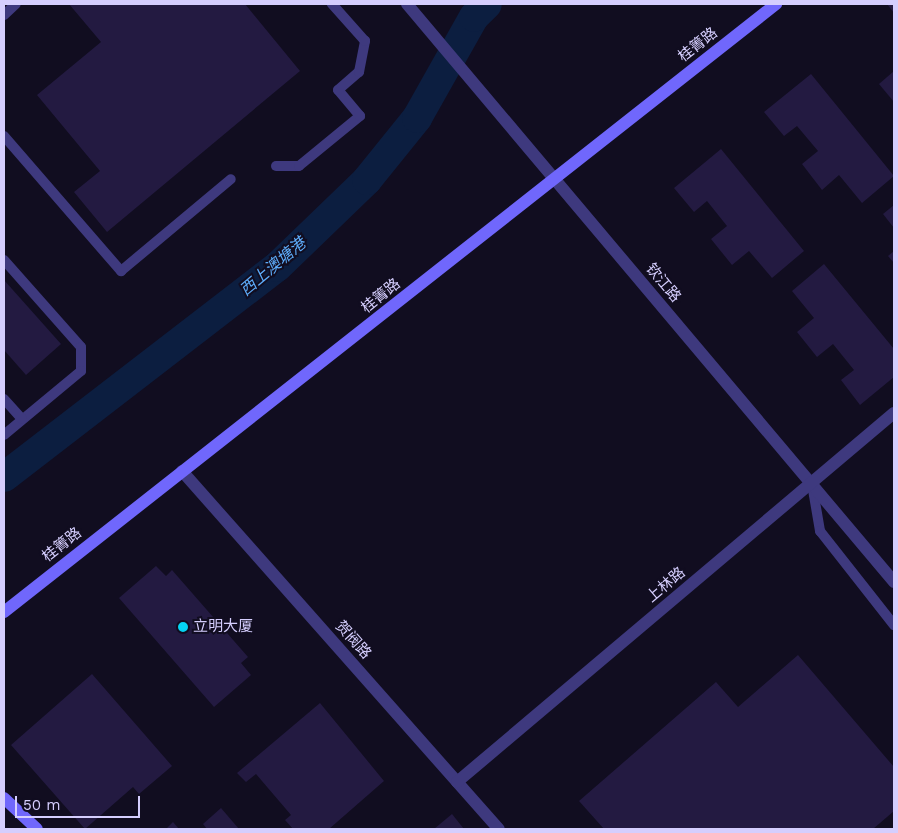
<!DOCTYPE html>
<html>
<head>
<meta charset="utf-8">
<style>
	body { margin:0 }
	#map { position:relative; width:898px; height:833px; overflow:hidden; background:#110d20; font-family:"Work Sans","Noto Sans SC",sans-serif }
	div>[style] { position:absolute }
	[style*='--x'] { left:calc(var(--x)*1px); top:calc(var(--y)*1px); width:calc(var(--w)*1px); rotate:calc(var(--a)*1deg) }
	.river>* { height:30px; margin:-15px; padding:0 15px; transform-origin:15px; border-radius:15px; background:#0c1e40 }
	.building>* { inset:0; background:#231a41 }
	.lane>* { height:10px; margin:-5px; padding:0 5px; transform-origin:5px; border-radius:5px; background:#3e397e }
	.street>* { height:12px; margin:-6px; padding:0 6px; transform-origin:6px; border-radius:6px; background:#3e397e }
	.secondary>* { height:12px; margin:-6px; padding:0 6px; transform-origin:6px; border-radius:6px; background:#7067fc }
	.dots>* { width:14px; height:14px; translate:-50% -50%; box-sizing:border-box; border:2px solid #110d20; border-radius:50% }
	span { translate:-50% -50%; white-space:nowrap; text-align:center; line-height:1.15; -webkit-text-stroke:4px #110d20; paint-order:stroke }
	.street-label { font-size:15px; color:#d5cefe }
	.poi-label { font-size:15px; color:#d5cefe }
	.left { translate:0 -50%; text-align:left }
	.water-label { font-size:16px; color:#5eadfb; font-style:italic }
	.frame { position:absolute; inset:0; border:5px solid #d5cefe; pointer-events:none }
	.scale { position:absolute; left:15px; top:796px; width:125px; height:22px; box-sizing:border-box; border:2px solid #d5cefe; border-top:0; padding-left:6px; font-size:15px; line-height:18px; white-space:nowrap; color:#d5cefe; -webkit-text-stroke:4px #110d20; paint-order:stroke }
</style>
</head>
<body>
<div id="map">
	<div class="river">
		<div style="--x:4;--y:477;--w:344;--a:-37.6"></div>
		<div style="--x:277;--y:267;--w:125;--a:-44"></div>
		<div style="--x:367;--y:180;--w:80;--a:-51.1"></div>
		<div style="--x:417;--y:118;--w:116;--a:-60.6"></div>
		<div style="--x:474;--y:17;--w:18;--a:-45"></div>
	</div>
	<div class="building">
		<div style="clip-path:polygon(69px 4px,245px 4px,300px 71px,107px 232px,74px 192px,100px 171px,37px 95px,101px 42px)"></div>
		<div style="clip-path:polygon(887px 4px,894px 4px,894px 13px)"></div>
		<div style="clip-path:polygon(894px 71px,894px 102px,879px 84px)"></div>
		<div style="clip-path:polygon(811px 74px,894px 176px,862px 203px,839px 175px,822px 190px,802px 164px,818px 151px,797px 126px,784px 136px,764px 112px)"></div>
		<div style="clip-path:polygon(721px 149px,804px 251px,772px 278px,749px 251px,732px 265px,711px 239px,727px 226px,707px 201px,694px 212px,674px 188px)"></div>
		<div style="clip-path:polygon(894px 205px,894px 228px,883px 214px)"></div>
		<div style="clip-path:polygon(894px 251px,894px 263px,888px 256px)"></div>
		<div style="clip-path:polygon(824px 264px,894px 349px,894px 377px,860px 405px,841px 380px,854px 370px,833px 344px,817px 357px,797px 332px,814px 318px,792px 291px)"></div>
		<div style="clip-path:polygon(4px 280px,61px 344px,26px 375px,4px 350px)"></div>
		<div style="clip-path:polygon(156px 566px,166px 576px,172px 570px,248px 657px,241px 663px,251px 675px,214px 707px,119px 598px)"></div>
		<div style="clip-path:polygon(798px 655px,894px 767px,894px 811px,873px 829px,604px 829px,579px 801px,716px 682px,738px 707px)"></div>
		<div style="clip-path:polygon(92px 674px,172px 766px,139px 794px,133px 787px,85px 829px,11px 745px)"></div>
		<div style="clip-path:polygon(320px 703px,384px 781px,329px 829px,293px 829px,285px 820px,291px 815px,256px 774px,246px 782px,237px 773px)"></div>
		<div style="clip-path:polygon(221px 808px,239px 829px,207px 829px,203px 824px)"></div>
		<div style="clip-path:polygon(452px 814px,464px 829px,434px 829px)"></div>
		<div style="clip-path:polygon(173px 822px,179px 829px,166px 829px)"></div>
	</div>
	<div class="lane">
		<div style="--x:4;--y:15;--w:16;--a:-43"></div>
		<div style="--x:4;--y:136;--w:179;--a:49.1"></div>
		<div style="--x:121;--y:271;--w:143;--a:-39.9"></div>
		<div style="--x:276;--y:166;--w:23;--a:0"></div>
		<div style="--x:299;--y:166;--w:79;--a:-39.3"></div>
		<div style="--x:360;--y:116;--w:34;--a:-130"></div>
		<div style="--x:338;--y:90;--w:28;--a:-41"></div>
		<div style="--x:359;--y:72;--w:32;--a:-79"></div>
		<div style="--x:365;--y:41;--w:50;--a:-131.7"></div>
		<div style="--x:4;--y:260;--w:116;--a:48.5"></div>
		<div style="--x:81;--y:347;--w:24;--a:90"></div>
		<div style="--x:81;--y:371;--w:100;--a:140.3"></div>
		<div style="--x:4;--y:399;--w:27;--a:48"></div>
		<div style="--x:812;--y:484;--w:48;--a:80.3"></div>
		<div style="--x:820;--y:531;--w:120;--a:51.8"></div>
	</div>
	<div class="street">
		<div style="--x:407;--y:4;--w:756;--a:49.88"></div>
		<div style="--x:182;--y:471;--w:478;--a:48.5"></div>
		<div style="--x:457;--y:782;--w:572;--a:-40.18"></div>
	</div>
	<div class="secondary">
		<div style="--x:4;--y:612;--w:983;--a:-38.22"></div>
		<div style="--x:4;--y:798;--w:45;--a:43.2"></div>
	</div>
	<div class="dots">
		<div style="left:183px;top:627px;background:#05d3f2"></div>
	</div>
	<div class="street-label">
		<span style="left:698px;top:45px;rotate:-38deg">桂箐路</span>
		<span style="left:663px;top:283px;rotate:50deg">钦江路</span>
		<span style="left:381px;top:296px;rotate:-39deg">桂箐路</span>
		<span style="left:62px;top:545px;rotate:-38deg">桂箐路</span>
		<span style="left:666px;top:585px;rotate:-40deg">上林路</span>
		<span style="left:353px;top:640px;rotate:48deg">贺阀路</span>
	</div>
	<div class="poi-label">
		<span class="left" style="left:193px;top:627px">立明大厦</span>
	</div>
	<div class="water-label">
		<span style="left:273px;top:267px;rotate:-40deg">西上澳塘港</span>
	</div>
	<div class="frame"></div>
	<div class="scale">50 m</div>
</div>
</body>
</html>
